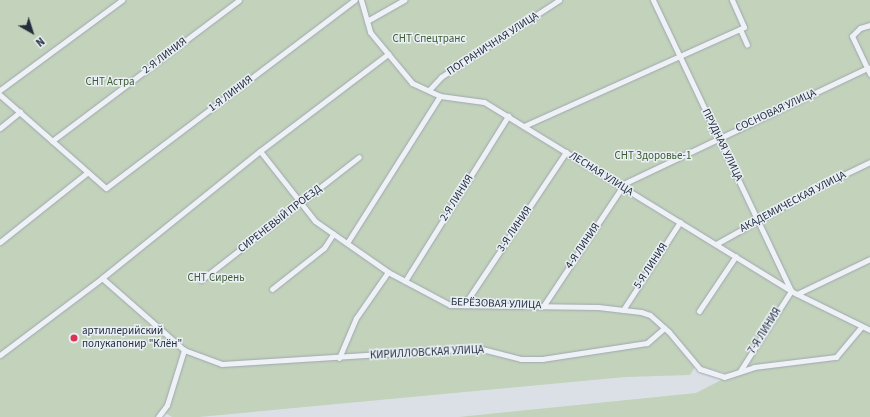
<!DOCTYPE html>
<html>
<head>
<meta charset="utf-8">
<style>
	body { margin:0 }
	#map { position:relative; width:870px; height:417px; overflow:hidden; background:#dbe0e7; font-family:"Source Sans 3",sans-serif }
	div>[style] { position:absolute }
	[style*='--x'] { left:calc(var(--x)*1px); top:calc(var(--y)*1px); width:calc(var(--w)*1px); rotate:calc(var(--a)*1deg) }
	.green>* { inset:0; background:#c2d2bb }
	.roads { filter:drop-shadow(0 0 1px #a0a7b1) drop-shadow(0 0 1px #a0a7b1) }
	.minor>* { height:5px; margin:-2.5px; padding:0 2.5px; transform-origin:2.5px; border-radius:2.5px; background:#eef1f5 }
	.dots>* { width:11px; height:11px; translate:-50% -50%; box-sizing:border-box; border:2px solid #eaeff5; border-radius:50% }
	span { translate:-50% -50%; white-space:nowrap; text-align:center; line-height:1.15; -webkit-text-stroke:3px #eaeff5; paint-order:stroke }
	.park-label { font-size:11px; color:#3b5b30 }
	.street-label { font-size:11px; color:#242f3e }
	.poi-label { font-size:11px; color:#242f3e }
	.left { translate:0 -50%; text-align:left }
	.north { position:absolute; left:12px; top:12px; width:40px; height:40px; -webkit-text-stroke:3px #eaeff5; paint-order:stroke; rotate:141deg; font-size:11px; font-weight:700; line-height:16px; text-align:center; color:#242f3e }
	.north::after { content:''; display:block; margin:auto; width:14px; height:18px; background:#242f3e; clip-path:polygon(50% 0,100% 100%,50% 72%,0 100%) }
</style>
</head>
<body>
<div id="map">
	<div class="green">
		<div style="clip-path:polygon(0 0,870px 0,870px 417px,459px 417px,696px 393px,731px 375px,696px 365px,690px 375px,625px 377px,199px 417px,172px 417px,164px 412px,158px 417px,0 417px)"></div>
	</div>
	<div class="roads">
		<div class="minor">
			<div style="--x:361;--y:0;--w:33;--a:74"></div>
			<div style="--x:370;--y:32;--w:66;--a:50.5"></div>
			<div style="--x:412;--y:83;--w:31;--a:25"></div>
			<div style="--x:440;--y:96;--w:44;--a:7.8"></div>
			<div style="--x:484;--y:102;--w:361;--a:31.6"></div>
			<div style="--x:791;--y:291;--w:88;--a:26.3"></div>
			<div style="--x:653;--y:0;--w:322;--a:64.6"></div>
			<div style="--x:791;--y:291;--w:95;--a:122.5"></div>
			<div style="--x:367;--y:21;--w:43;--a:-29.6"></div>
			<div style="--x:870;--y:25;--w:10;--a:163"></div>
			<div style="--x:860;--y:28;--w:11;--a:135"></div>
			<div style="--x:852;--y:36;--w:42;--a:64.7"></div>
			<div style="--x:740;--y:29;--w:17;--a:66"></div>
			<div style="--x:0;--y:90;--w:152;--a:-36.4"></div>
			<div style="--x:429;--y:90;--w:18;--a:-47"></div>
			<div style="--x:441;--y:77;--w:141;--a:-33.1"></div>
			<div style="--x:0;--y:95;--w:141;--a:41.3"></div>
			<div style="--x:106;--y:188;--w:312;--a:-37.1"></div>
			<div style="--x:524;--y:126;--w:241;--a:-24.2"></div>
			<div style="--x:744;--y:27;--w:30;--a:-114"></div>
			<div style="--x:0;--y:128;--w:26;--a:-39"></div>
			<div style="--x:52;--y:141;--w:234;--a:-37"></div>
			<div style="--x:260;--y:151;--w:89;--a:51.8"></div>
			<div style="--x:315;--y:221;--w:89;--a:34.9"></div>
			<div style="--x:388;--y:272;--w:70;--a:28"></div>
			<div style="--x:450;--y:305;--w:148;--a:0.8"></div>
			<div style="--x:598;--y:307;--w:43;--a:6.6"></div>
			<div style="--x:641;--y:312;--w:9;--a:18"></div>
			<div style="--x:650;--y:315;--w:25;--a:42"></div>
			<div style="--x:669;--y:332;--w:48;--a:50"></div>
			<div style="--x:700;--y:369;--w:25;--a:18"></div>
			<div style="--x:724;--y:377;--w:32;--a:-18"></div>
			<div style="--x:754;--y:367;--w:83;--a:-7"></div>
			<div style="--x:836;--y:357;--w:39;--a:-50"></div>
			<div style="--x:619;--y:186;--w:276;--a:-25.4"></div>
			<div style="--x:0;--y:242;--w:112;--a:-38.5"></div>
			<div style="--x:347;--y:243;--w:174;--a:-57.7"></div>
			<div style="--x:716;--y:244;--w:115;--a:-29.2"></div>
			<div style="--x:816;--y:188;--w:60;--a:-25.7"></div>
			<div style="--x:102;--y:278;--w:109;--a:41.3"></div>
			<div style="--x:184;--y:350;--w:40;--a:20.2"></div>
			<div style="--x:222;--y:364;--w:256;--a:-3.6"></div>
			<div style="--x:478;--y:348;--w:44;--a:14.3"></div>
			<div style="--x:521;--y:359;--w:21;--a:0"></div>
			<div style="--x:542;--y:359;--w:106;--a:-8.7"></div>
			<div style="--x:647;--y:343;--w:23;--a:-41"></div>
			<div style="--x:201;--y:280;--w:200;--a:-37.9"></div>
			<div style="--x:405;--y:281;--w:195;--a:-58"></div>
			<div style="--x:272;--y:289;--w:66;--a:-38.3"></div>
			<div style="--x:324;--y:248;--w:17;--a:-57"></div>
			<div style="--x:797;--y:294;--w:81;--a:-25.6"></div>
			<div style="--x:464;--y:305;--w:184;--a:-56.3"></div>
			<div style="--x:544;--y:305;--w:141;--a:-56.5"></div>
			<div style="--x:623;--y:310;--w:105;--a:-57.1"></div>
			<div style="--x:699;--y:311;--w:66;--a:-56.1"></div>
			<div style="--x:0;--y:355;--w:128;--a:-37"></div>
			<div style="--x:102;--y:278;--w:203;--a:-38.8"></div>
			<div style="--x:260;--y:151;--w:161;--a:-37.2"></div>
			<div style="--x:339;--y:358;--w:43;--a:-67"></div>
			<div style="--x:356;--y:318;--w:56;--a:-55.2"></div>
			<div style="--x:158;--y:417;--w:15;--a:-53"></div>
			<div style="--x:167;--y:405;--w:58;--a:-72.8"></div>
		</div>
	</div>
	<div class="dots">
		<div style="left:74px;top:338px;background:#da3355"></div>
	</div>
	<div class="park-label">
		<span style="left:429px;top:39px">СНТ Спецтранс</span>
		<span style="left:110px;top:82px">СНТ Астра</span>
		<span style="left:653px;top:156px">СНТ Здоровье-1</span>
		<span style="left:216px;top:278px">СНТ Сирень</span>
	</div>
	<div class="street-label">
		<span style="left:493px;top:44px;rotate:-33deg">ПОГРАНИЧНАЯ УЛИЦА</span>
		<span style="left:165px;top:56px;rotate:-37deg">2-Я ЛИНИЯ</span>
		<span style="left:231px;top:94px;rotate:-37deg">1-Я ЛИНИЯ</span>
		<span style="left:776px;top:111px;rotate:-25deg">СОСНОВАЯ УЛИЦА</span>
		<span style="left:722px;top:145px;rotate:64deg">ПРУДНАЯ УЛИЦА</span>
		<span style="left:601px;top:174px;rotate:32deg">ЛЕСНАЯ УЛИЦА</span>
		<span style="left:457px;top:198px;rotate:-58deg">2-Я ЛИНИЯ</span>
		<span style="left:793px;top:202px;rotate:-28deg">АКАДЕМИЧЕСКАЯ УЛИЦА</span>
		<span style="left:280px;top:219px;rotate:-38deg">СИРЕНЕВЫЙ ПРОЕЗД</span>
		<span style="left:515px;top:229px;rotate:-56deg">3-Я ЛИНИЯ</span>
		<span style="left:583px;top:246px;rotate:-56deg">4-Я ЛИНИЯ</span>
		<span style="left:651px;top:266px;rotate:-57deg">5-Я ЛИНИЯ</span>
		<span style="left:496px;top:304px;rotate:2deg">БЕРЁЗОВАЯ УЛИЦА</span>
		<span style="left:765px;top:331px;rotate:-58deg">7-Я ЛИНИЯ</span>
		<span style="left:427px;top:353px;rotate:-3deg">КИРИЛЛОВСКАЯ УЛИЦА</span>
	</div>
	<div class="poi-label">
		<span class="left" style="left:82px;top:338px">артиллерийский<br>полукапонир "Клён"</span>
	</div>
	<div class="north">N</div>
</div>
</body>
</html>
